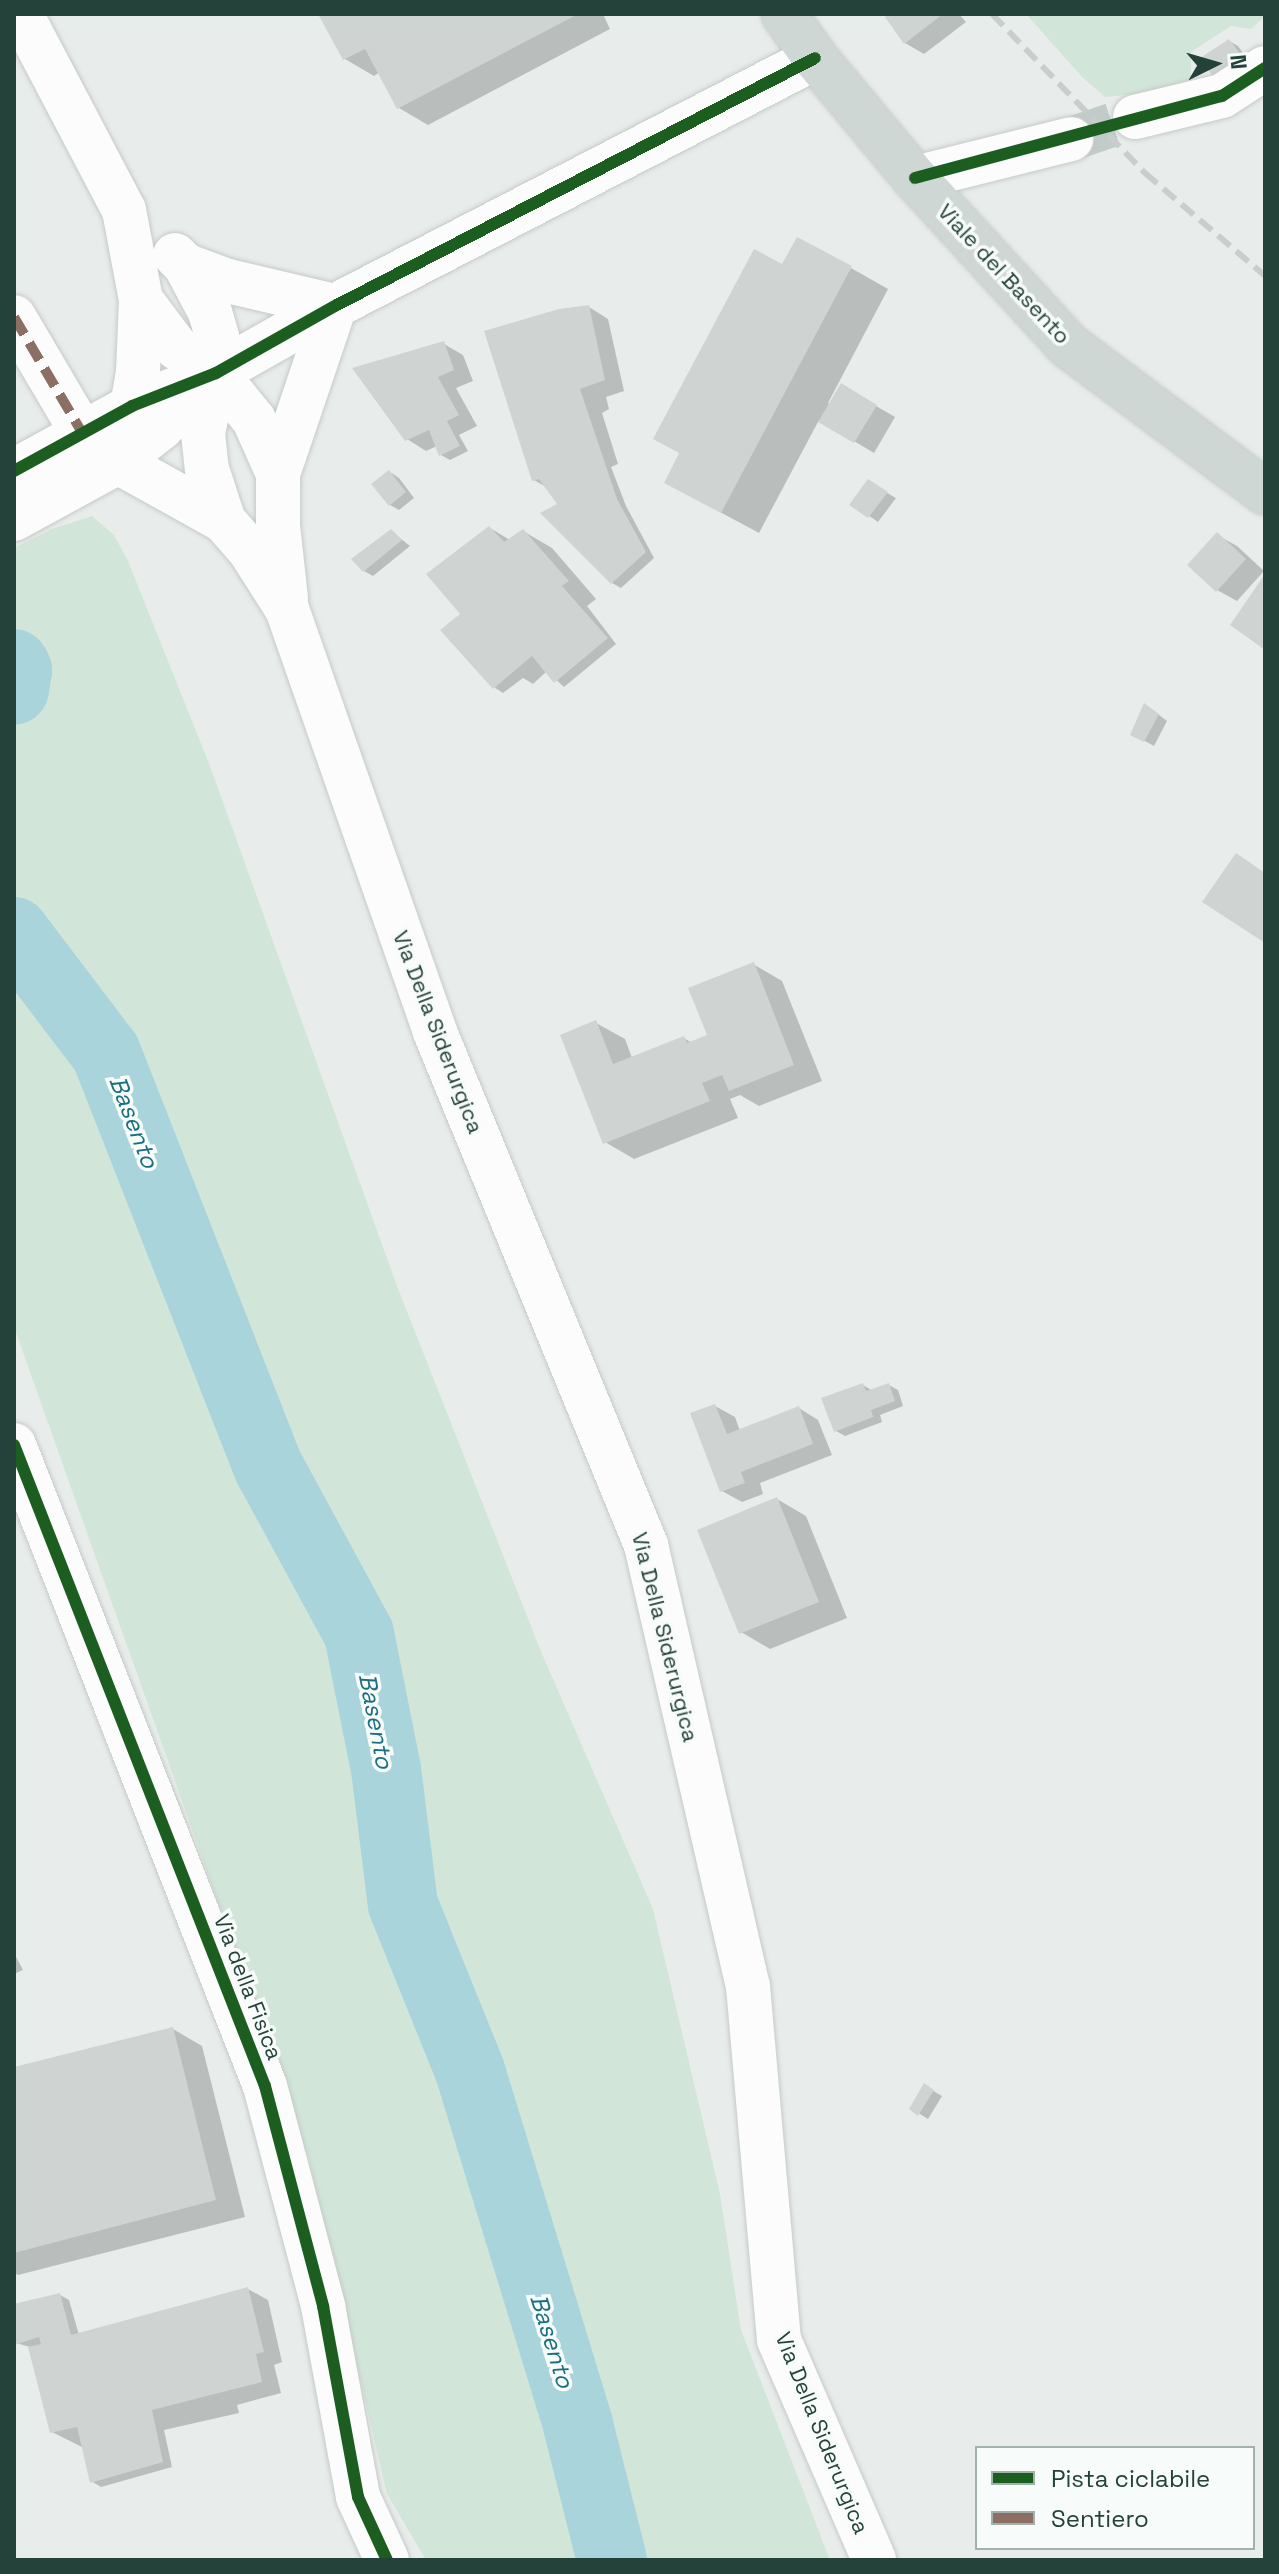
<!DOCTYPE html>
<html>
<head>
<meta charset="utf-8">
<style>
	body { margin:0 }
	#map { position:relative; width:1279px; height:2574px; overflow:hidden; background:#e8edeb; font-family:"Space Grotesk",sans-serif }
	div>[style] { position:absolute }
	[style*='--x'] { left:calc(var(--x)*1px); top:calc(var(--y)*1px); width:calc(var(--w)*1px); rotate:calc(var(--a)*1deg) }
	.green>* { inset:0; background:#d1e6d8 }
	.shadow>* { inset:0; background:#0003 }
	.river>* { height:70px; margin:-35px; padding:0 35px; transform-origin:35px; border-radius:35px; background:#a9d4db }
	.building>* { inset:0; background:#cfd4d2 }
	.minor-tunnel>* { height:44px; margin-top:-22px; transform-origin:0; background:repeating-linear-gradient(90deg,#c1cbc8 0 44px,transparent 0 66px) }
	.roads { filter:drop-shadow(0 0 2px #c5cac8) drop-shadow(0 0 2px #c5cac8) }
	.minor>* { height:44px; margin:-22px; padding:0 22px; transform-origin:22px; border-radius:22px; background:#fcfcfc }
	.major>* { height:44px; margin:-22px; padding:0 22px; transform-origin:22px; border-radius:22px; background:#cfd7d5 }
	.rail>* { height:6px; margin-top:-3px; transform-origin:0; background:repeating-linear-gradient(90deg,#c9cdcc 0 16px,transparent 0 24px) }
	.quiet>* { height:10px; margin-top:-5px; transform-origin:0; background:repeating-linear-gradient(90deg,#8d6e63 0 20px,transparent 0 30px) }
	.cycleway>* { height:12px; margin:-6px; padding:0 6px; transform-origin:6px; border-radius:6px; background:#1b5e20 }
	span { translate:-50% -50%; white-space:nowrap; text-align:center; line-height:1.15; -webkit-text-stroke:7px #f7fbf9; paint-order:stroke }
	.street-label { font-size:22px; color:#24423a }
	.water-label { font-size:24px; color:#1c6f80; font-style:italic }
	.frame { position:absolute; inset:0; border:16px solid #24423a; pointer-events:none }
	.legend { position:absolute; left:975px; top:2446px; width:280px; height:104px; box-sizing:border-box; background:#f7fbf9; border:2px solid #a3b1ad; margin:0; padding:10px 14px; list-style:none; font-size:24px; color:#24423a }
	.legend li { display:flex; align-items:center; gap:16px; height:40px }
	.legend b { width:40px; border:2px solid #a3b1ad }
	.north { position:absolute; left:1175px; top:24px; width:80px; height:80px; -webkit-text-stroke:6px #f7fbf9; paint-order:stroke; rotate:85deg; font-size:22px; font-weight:700; line-height:32px; text-align:center; color:#24423a }
	.north::after { content:''; display:block; margin:auto; width:28px; height:36px; background:#24423a; clip-path:polygon(50% 0,100% 100%,50% 72%,0 100%) }
</style>
</head>
<body>
<div id="map">
	<div class="green">
		<div style="clip-path:polygon(1026px 14px,1265px 14px,1265px 16px,1251px 29px,1231px 26px,1191px 52px,1191px 80px,1146px 93px,1105px 97px,1082px 77px)"></div>
		<div style="clip-path:polygon(92px 516px,114px 535px,128px 561px,210px 766px,397px 1286px,540px 1649px,653px 1909px,720px 2194px,741px 2330px,830px 2560px,426px 2560px,387px 2494px,309px 2159px,14px 1327px,14px 548px,52px 529px)"></div>
	</div>
	<div class="shadow">
		<div style="clip-path:polygon(321px 14px,603px 14px,610px 29px,428px 125px,399px 108px,380px 72px,374px 76px,345px 59px)"></div>
		<div style="clip-path:polygon(892px 14px,959px 14px,966px 22px,924px 54px,905px 43px)"></div>
		<div style="clip-path:polygon(1229px 41px,1238px 46px,1251px 64px,1203px 59px)"></div>
		<div style="clip-path:polygon(851px 268px,888px 289px,828px 403px,831px 405px,842px 386px,895px 417px,874px 453px,819px 420px,759px 533px,666px 483px)"></div>
		<div style="clip-path:polygon(589px 307px,608px 319px,624px 391px,606px 397px,609px 409px,602px 413px,618px 464px,611px 467px,626px 506px,654px 558px,621px 588px,612px 583px,548px 488px,534px 480px)"></div>
		<div style="clip-path:polygon(444px 344px,463px 355px,473px 381px,456px 388px,477px 426px,459px 435px,468px 451px,450px 460px,441px 455px,437px 446px,426px 451px,407px 439px)"></div>
		<div style="clip-path:polygon(390px 472px,399px 478px,414px 498px,399px 510px,390px 505px)"></div>
		<div style="clip-path:polygon(868px 482px,896px 498px,878px 522px,852px 504px)"></div>
		<div style="clip-path:polygon(490px 528px,510px 540px,523px 531px,552px 548px,596px 599px,587px 606px,616px 644px,564px 687px,547px 671px,533px 684px,523px 678px,503px 693px,494px 687px,461px 616px)"></div>
		<div style="clip-path:polygon(391px 531px,410px 546px,373px 576px,364px 571px)"></div>
		<div style="clip-path:polygon(1217px 535px,1237px 546px,1264px 571px,1237px 601px,1217px 590px)"></div>
		<div style="clip-path:polygon(1154px 711px,1167px 721px,1154px 746px,1132px 734px)"></div>
		<div style="clip-path:polygon(753px 964px,782px 981px,822px 1081px,759px 1106px,740px 1095px,730px 1099px,738px 1118px,634px 1159px,605px 1142px,596px 1023px,625px 1039px,632px 1058px,684px 1038px,692px 1043px,709px 1036px)"></div>
		<div style="clip-path:polygon(863px 1385px,873px 1391px,889px 1385px,898px 1390px,903px 1406px,880px 1415px,882px 1422px,845px 1436px,836px 1431px)"></div>
		<div style="clip-path:polygon(715px 1406px,735px 1417px,740px 1431px,799px 1408px,818px 1420px,832px 1455px,760px 1483px,763px 1494px,742px 1502px,722px 1491px)"></div>
		<div style="clip-path:polygon(777px 1499px,806px 1516px,847px 1618px,770px 1649px,741px 1632px)"></div>
		<div style="clip-path:polygon(14px 1953px,23px 1970px,14px 1974px)"></div>
		<div style="clip-path:polygon(173px 2029px,202px 2046px,245px 2217px,18px 2275px,14px 2273px,14px 2069px)"></div>
		<div style="clip-path:polygon(925px 2086px,942px 2096px,928px 2119px,912px 2109px)"></div>
		<div style="clip-path:polygon(248px 2289px,268px 2300px,282px 2362px,274px 2365px,281px 2393px,237px 2405px,239px 2413px,164px 2430px,172px 2467px,101px 2487px,91px 2481px,84px 2448px,52px 2432px,30px 2347px,16px 2343px,14px 2307px,60px 2295px,69px 2300px,79px 2335px)"></div>
	</div>
	<div class="river">
		<div style="--x:14;--y:664;--w:7;--a:63"></div>
		<div style="--x:17;--y:670;--w:20;--a:99"></div>
		<div style="--x:14;--y:932;--w:152;--a:52.8"></div>
		<div style="--x:106;--y:1053;--w:446;--a:68.6"></div>
		<div style="--x:269;--y:1468;--w:189;--a:61.5"></div>
		<div style="--x:359;--y:1634;--w:138;--a:78.7"></div>
		<div style="--x:386;--y:1769;--w:137;--a:82.9"></div>
		<div style="--x:403;--y:1905;--w:179;--a:68"></div>
		<div style="--x:470;--y:2071;--w:370;--a:73"></div>
		<div style="--x:578;--y:2425;--w:139;--a:75.9"></div>
	</div>
	<div class="building">
		<div style="clip-path:polygon(318px 14px,578px 14px,397px 109px,365px 49px,343px 60px)"></div>
		<div style="clip-path:polygon(889px 14px,943px 14px,904px 44px,885px 17px)"></div>
		<div style="clip-path:polygon(1229px 39px,1243px 58px,1214px 78px,1200px 58px)"></div>
		<div style="clip-path:polygon(797px 237px,852px 266px,721px 513px,664px 483px,679px 453px,653px 439px,754px 249px,782px 264px)"></div>
		<div style="clip-path:polygon(589px 305px,605px 380px,580px 389px,617px 499px,646px 552px,611px 584px,540px 513px,557px 504px,539px 479px,532px 481px,484px 331px,559px 309px)"></div>
		<div style="clip-path:polygon(444px 341px,454px 370px,438px 377px,459px 415px,447px 421px,460px 446px,439px 456px,429px 430px,405px 441px,352px 368px)"></div>
		<div style="clip-path:polygon(841px 383px,877px 405px,854px 443px,818px 422px)"></div>
		<div style="clip-path:polygon(389px 470px,406px 492px,389px 506px,371px 484px)"></div>
		<div style="clip-path:polygon(868px 479px,888px 492px,868px 518px,849px 505px)"></div>
		<div style="clip-path:polygon(489px 526px,504px 542px,523px 529px,569px 581px,562px 586px,608px 638px,554px 683px,532px 656px,493px 689px,440px 630px,460px 614px,426px 574px)"></div>
		<div style="clip-path:polygon(391px 529px,402px 540px,363px 572px,351px 559px)"></div>
		<div style="clip-path:polygon(1217px 532px,1246px 559px,1216px 592px,1187px 565px)"></div>
		<div style="clip-path:polygon(1265px 574px,1265px 650px,1230px 625px)"></div>
		<div style="clip-path:polygon(1144px 703px,1159px 714px,1144px 742px,1130px 735px)"></div>
		<div style="clip-path:polygon(1236px 853px,1265px 873px,1265px 943px,1202px 902px)"></div>
		<div style="clip-path:polygon(754px 962px,794px 1065px,729px 1091px,722px 1075px,702px 1083px,710px 1101px,603px 1144px,560px 1035px,596px 1020px,613px 1064px,684px 1036px,687px 1043px,707px 1035px,688px 988px)"></div>
		<div style="clip-path:polygon(863px 1383px,866px 1391px,889px 1383px,895px 1401px,871px 1410px,873px 1417px,834px 1432px,821px 1398px)"></div>
		<div style="clip-path:polygon(715px 1404px,727px 1434px,799px 1406px,813px 1444px,741px 1472px,745px 1483px,720px 1492px,690px 1413px)"></div>
		<div style="clip-path:polygon(777px 1497px,819px 1602px,739px 1634px,697px 1530px)"></div>
		<div style="clip-path:polygon(173px 2027px,216px 2200px,14px 2253px,14px 2067px)"></div>
		<div style="clip-path:polygon(924px 2083px,934px 2090px,918px 2116px,909px 2109px)"></div>
		<div style="clip-path:polygon(248px 2287px,264px 2352px,256px 2354px,262px 2382px,152px 2410px,163px 2462px,90px 2483px,77px 2427px,50px 2433px,28px 2347px,41px 2344px,39px 2337px,14px 2345px,14px 2304px,60px 2293px,71px 2335px)"></div>
	</div>
	<div class="minor-tunnel">
		<div style="--x:1071;--y:139;--w:68;--a:-19"></div>
	</div>
	<div class="roads">
		<div class="minor">
			<div style="--x:21;--y:14;--w:221;--a:62.3"></div>
			<div style="--x:124;--y:210;--w:92;--a:79.3"></div>
			<div style="--x:141;--y:300;--w:72;--a:92.4"></div>
			<div style="--x:138;--y:372;--w:35;--a:100"></div>
			<div style="--x:1135;--y:117;--w:89;--a:-13.6"></div>
			<div style="--x:1222;--y:96;--w:51;--a:-33.1"></div>
			<div style="--x:915;--y:178;--w:161;--a:-14"></div>
			<div style="--x:175;--y:255;--w:14;--a:45"></div>
			<div style="--x:185;--y:265;--w:46;--a:20.4"></div>
			<div style="--x:228;--y:281;--w:110;--a:13.2"></div>
			<div style="--x:185;--y:265;--w:53;--a:62"></div>
			<div style="--x:210;--y:312;--w:25;--a:74"></div>
			<div style="--x:217;--y:336;--w:37;--a:92"></div>
			<div style="--x:216;--y:373;--w:61;--a:102.2"></div>
			<div style="--x:203;--y:433;--w:36;--a:84"></div>
			<div style="--x:207;--y:469;--w:55;--a:71.9"></div>
			<div style="--x:141;--y:300;--w:60;--a:53.1"></div>
			<div style="--x:177;--y:348;--w:46;--a:32.7"></div>
			<div style="--x:216;--y:373;--w:60;--a:51"></div>
			<div style="--x:254;--y:420;--w:59;--a:66"></div>
			<div style="--x:14;--y:317;--w:136;--a:59.5"></div>
			<div style="--x:118;--y:462;--w:121;--a:29.1"></div>
			<div style="--x:224;--y:521;--w:40;--a:49"></div>
			<div style="--x:250;--y:551;--w:69;--a:57.5"></div>
			<div style="--x:287;--y:609;--w:448;--a:70.7"></div>
			<div style="--x:435;--y:1032;--w:555;--a:67.64"></div>
			<div style="--x:646;--y:1545;--w:453;--a:77"></div>
			<div style="--x:748;--y:1986;--w:355;--a:85"></div>
			<div style="--x:779;--y:2340;--w:240;--a:66.6"></div>
			<div style="--x:14;--y:471;--w:135;--a:-28.8"></div>
			<div style="--x:132;--y:406;--w:90;--a:-21.4"></div>
			<div style="--x:216;--y:373;--w:137;--a:-29.4"></div>
			<div style="--x:335;--y:306;--w:540;--a:-27.32"></div>
			<div style="--x:14;--y:519;--w:119;--a:-28.7"></div>
			<div style="--x:118;--y:462;--w:55;--a:-38.3"></div>
			<div style="--x:161;--y:428;--w:62;--a:-45"></div>
			<div style="--x:286;--y:598;--w:72;--a:-96.3"></div>
			<div style="--x:278;--y:526;--w:52;--a:-90"></div>
			<div style="--x:278;--y:474;--w:177;--a:-71.3"></div>
			<div style="--x:14;--y:1445;--w:688;--a:68.62"></div>
			<div style="--x:265;--y:2086;--w:228;--a:75.2"></div>
			<div style="--x:323;--y:2306;--w:194;--a:79.6"></div>
			<div style="--x:358;--y:2497;--w:69;--a:65.3"></div>
		</div>
		<div class="major">
			<div style="--x:784;--y:14;--w:54;--a:54.8"></div>
			<div style="--x:815;--y:58;--w:156;--a:50.2"></div>
			<div style="--x:915;--y:178;--w:228;--a:47.5"></div>
			<div style="--x:1069;--y:346;--w:244;--a:36.7"></div>
		</div>
	</div>
	<div class="rail">
		<div style="--x:992;--y:14;--w:221;--a:46.1"></div>
		<div style="--x:1145;--y:173;--w:158;--a:40.6"></div>
	</div>
	<div class="quiet">
		<div style="--x:14;--y:317;--w:136;--a:59.5"></div>
	</div>
	<div class="cycleway">
		<div style="--x:915;--y:178;--w:318;--a:-15"></div>
		<div style="--x:1222;--y:96;--w:51;--a:-33.1"></div>
		<div style="--x:14;--y:471;--w:135;--a:-28.8"></div>
		<div style="--x:132;--y:406;--w:90;--a:-21.4"></div>
		<div style="--x:216;--y:373;--w:137;--a:-29.4"></div>
		<div style="--x:335;--y:306;--w:540;--a:-27.32"></div>
		<div style="--x:14;--y:1445;--w:688;--a:68.62"></div>
		<div style="--x:265;--y:2086;--w:228;--a:75.2"></div>
		<div style="--x:323;--y:2306;--w:194;--a:79.6"></div>
		<div style="--x:358;--y:2497;--w:69;--a:65.3"></div>
	</div>
	<div class="street-label">
		<span style="left:1004px;top:274px;rotate:47deg">Viale del Basento</span>
		<span style="left:438px;top:1032px;rotate:69deg">Via Della Siderurgica</span>
		<span style="left:665px;top:1637px;rotate:76deg">Via Della Siderurgica</span>
		<span style="left:248px;top:1987px;rotate:69deg">Via della Fisica</span>
		<span style="left:822px;top:2433px;rotate:68deg">Via Della Siderurgica</span>
	</div>
	<div class="water-label">
		<span style="left:134px;top:1122px;rotate:69deg">Basento</span>
		<span style="left:376px;top:1721px;rotate:79deg">Basento</span>
		<span style="left:552px;top:2341px;rotate:73deg">Basento</span>
	</div>
	<div class="frame"></div>
	<ul class="legend">
	<li><b style="height:10px;background:#1b5e20"></b>Pista ciclabile</li>
	<li><b style="height:10px;background:#8d6e63"></b>Sentiero</li>
	</ul>
	<div class="north">N</div>
</div>
</body>
</html>
